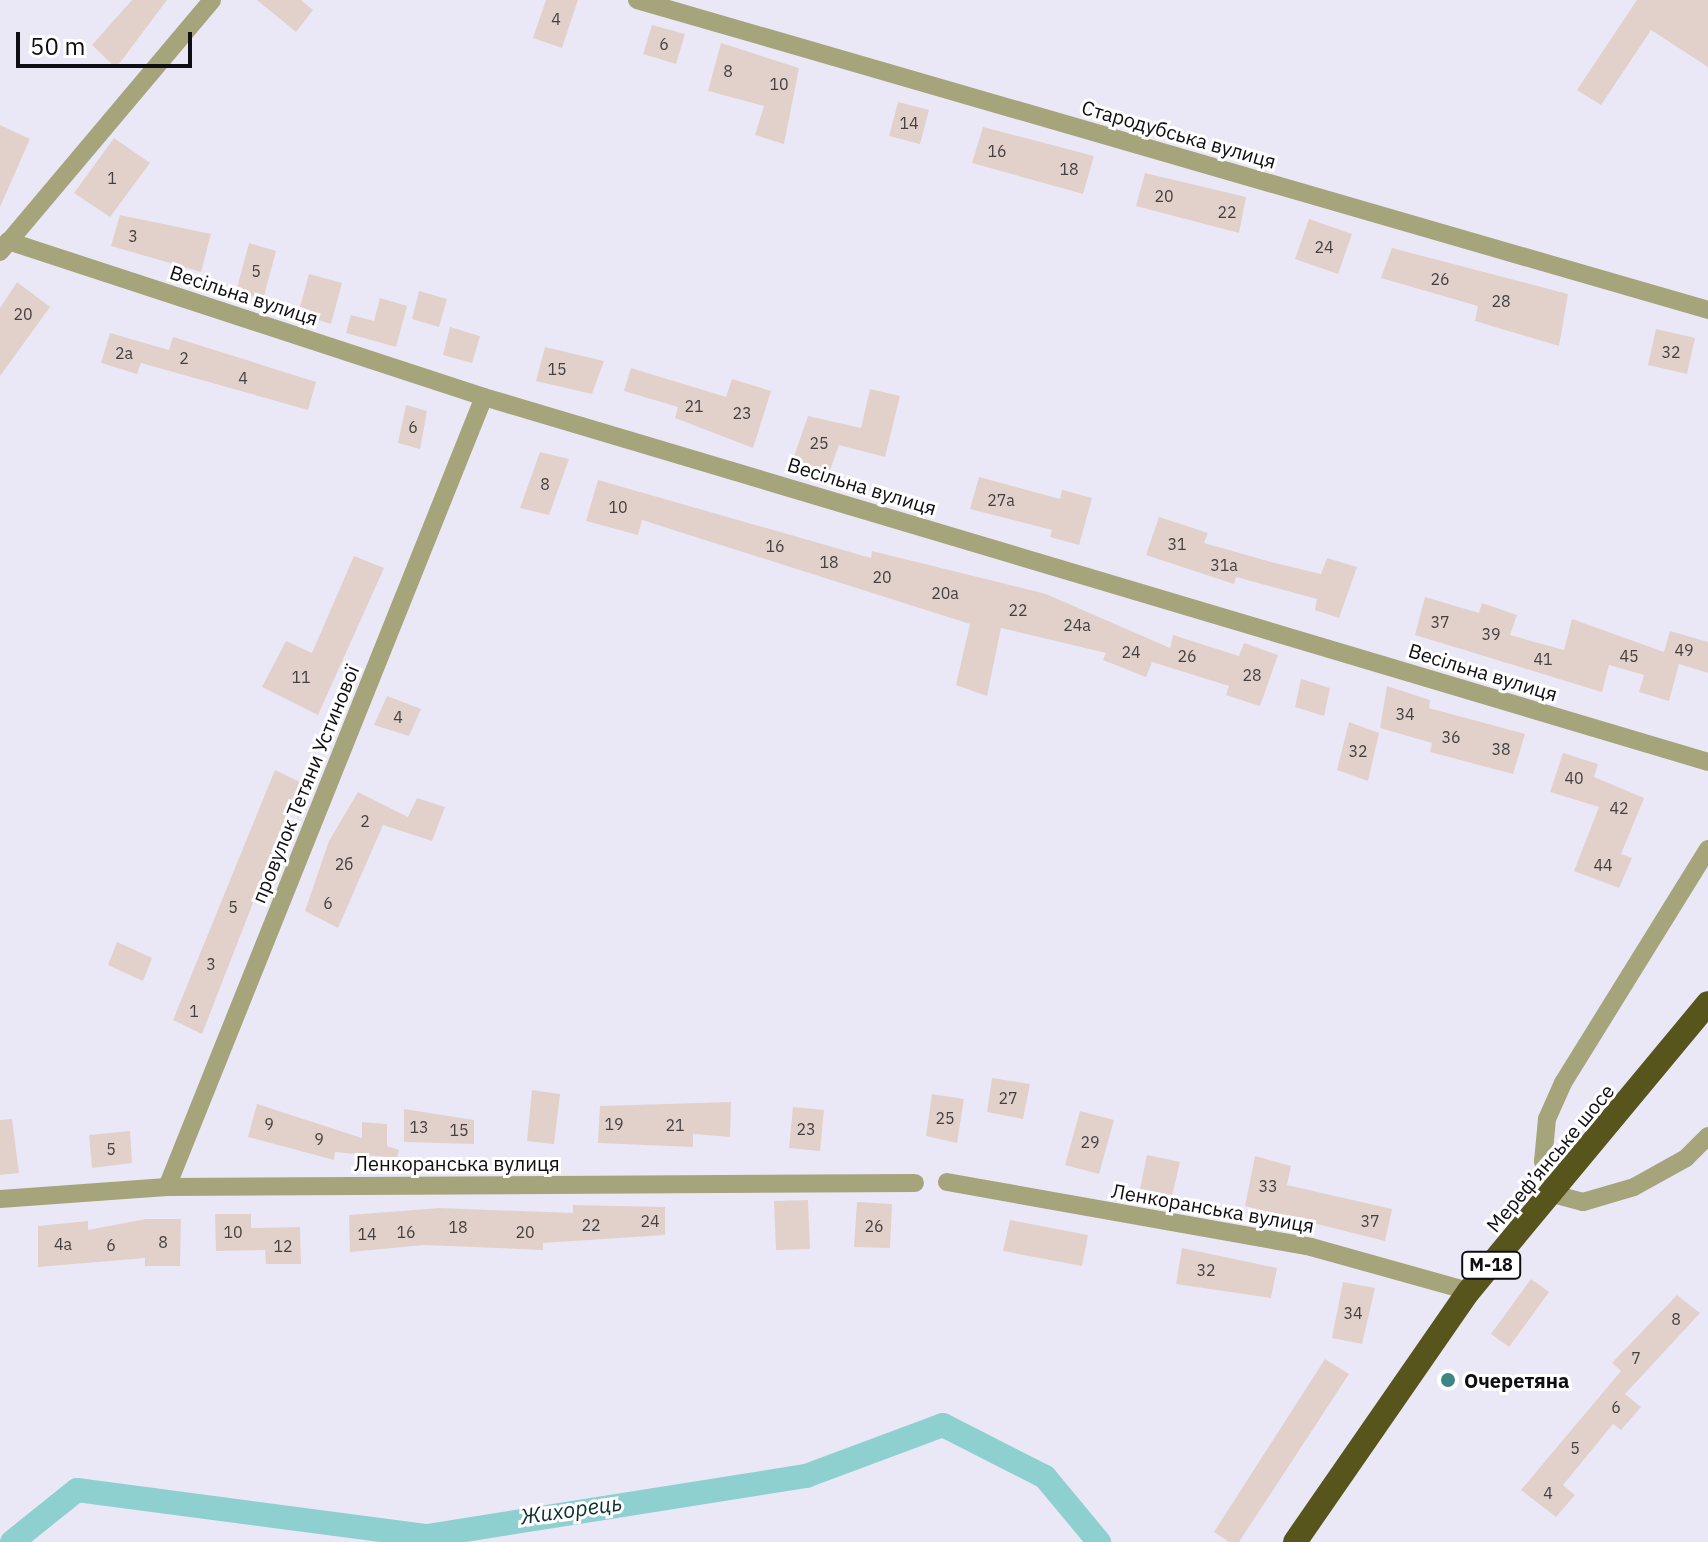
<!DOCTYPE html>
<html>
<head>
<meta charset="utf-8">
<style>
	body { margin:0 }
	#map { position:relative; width:1708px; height:1542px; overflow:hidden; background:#eae8f7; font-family:"IBM Plex Sans",sans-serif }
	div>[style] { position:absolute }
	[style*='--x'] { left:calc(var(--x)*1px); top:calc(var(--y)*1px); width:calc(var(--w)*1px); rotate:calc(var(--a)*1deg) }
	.canal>* { height:24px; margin:-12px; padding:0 12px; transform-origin:12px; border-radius:12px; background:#8ed0d0 }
	.building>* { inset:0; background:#e2d1ca }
	.street>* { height:18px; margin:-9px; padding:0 9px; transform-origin:9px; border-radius:9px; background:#a6a47b }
	.highway>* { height:24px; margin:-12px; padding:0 12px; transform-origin:12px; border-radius:12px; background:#57541c }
	.dots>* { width:22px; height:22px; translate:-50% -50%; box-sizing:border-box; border:4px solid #fff; border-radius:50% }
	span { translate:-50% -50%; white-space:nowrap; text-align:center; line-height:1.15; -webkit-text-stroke:6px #fff; paint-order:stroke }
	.number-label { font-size:16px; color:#443f41 }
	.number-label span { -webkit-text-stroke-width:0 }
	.shield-label span { padding:2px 6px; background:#fff; border:2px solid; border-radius:6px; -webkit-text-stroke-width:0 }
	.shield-label { font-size:18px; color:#0f0e13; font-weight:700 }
	.street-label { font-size:20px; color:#0f0e13 }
	.poi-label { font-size:20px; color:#0f0e13; font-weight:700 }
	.left { translate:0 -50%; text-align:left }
	.water-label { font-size:22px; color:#0e3030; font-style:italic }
	.scale { position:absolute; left:16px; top:32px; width:176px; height:36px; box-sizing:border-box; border:4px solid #0f0e13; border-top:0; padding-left:10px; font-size:24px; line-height:28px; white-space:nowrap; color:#0f0e13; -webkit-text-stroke:6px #fff; paint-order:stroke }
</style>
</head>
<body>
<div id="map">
	<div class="canal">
		<div style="--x:12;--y:1542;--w:83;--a:-38.7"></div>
		<div style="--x:77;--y:1490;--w:353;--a:7.5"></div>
		<div style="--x:427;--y:1536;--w:384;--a:-9"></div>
		<div style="--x:806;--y:1476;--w:146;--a:-20.4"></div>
		<div style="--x:943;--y:1425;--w:114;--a:27"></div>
		<div style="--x:1045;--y:1477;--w:85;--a:50.3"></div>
	</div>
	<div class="building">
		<div style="clip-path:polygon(132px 0,167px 0,116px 68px,92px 45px)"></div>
		<div style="clip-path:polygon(257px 0,301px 0,313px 10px,296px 32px)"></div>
		<div style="clip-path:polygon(546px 0,578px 0,562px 48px,533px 38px)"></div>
		<div style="clip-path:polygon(1637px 0,1708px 0,1708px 67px,1651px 30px,1601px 105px,1577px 90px)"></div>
		<div style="clip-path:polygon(652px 25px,685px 34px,676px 64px,643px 54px)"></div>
		<div style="clip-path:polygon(721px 43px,799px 68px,784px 144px,755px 135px,764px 106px,708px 91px)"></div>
		<div style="clip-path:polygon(898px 102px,929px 110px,920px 144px,889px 136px)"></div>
		<div style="clip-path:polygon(0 125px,30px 139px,0 207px)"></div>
		<div style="clip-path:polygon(983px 127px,1094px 156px,1083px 194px,972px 163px)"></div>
		<div style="clip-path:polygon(114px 138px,150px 163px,110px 217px,74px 193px)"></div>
		<div style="clip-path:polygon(1145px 173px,1246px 197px,1239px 233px,1136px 206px)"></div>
		<div style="clip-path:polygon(120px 215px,211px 234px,201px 272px,111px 246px)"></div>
		<div style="clip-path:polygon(1309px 219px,1352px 234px,1338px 274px,1295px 259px)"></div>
		<div style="clip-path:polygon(249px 243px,276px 251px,263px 300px,236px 292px)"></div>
		<div style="clip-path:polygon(1392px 248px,1568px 294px,1559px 346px,1475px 321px,1478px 306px,1381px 278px)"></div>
		<div style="clip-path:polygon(309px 274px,342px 283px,331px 324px,298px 314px)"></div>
		<div style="clip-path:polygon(17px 282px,50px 307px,0 376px,0 308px)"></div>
		<div style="clip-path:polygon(419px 291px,447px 299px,439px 327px,412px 319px)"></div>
		<div style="clip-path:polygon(380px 298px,407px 306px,396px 347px,346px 333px,351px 315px,374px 321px)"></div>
		<div style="clip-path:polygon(450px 327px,480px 336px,472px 363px,443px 355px)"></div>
		<div style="clip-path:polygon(1656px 329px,1695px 338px,1687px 374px,1648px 365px)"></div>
		<div style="clip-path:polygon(110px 333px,169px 350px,173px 337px,316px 382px,308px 410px,141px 363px,137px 374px,101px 363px)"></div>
		<div style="clip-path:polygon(545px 347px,604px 361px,592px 394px,536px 381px)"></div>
		<div style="clip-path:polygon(631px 368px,726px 397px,732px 379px,771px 391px,753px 448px,675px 418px,678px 407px,624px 391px)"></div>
		<div style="clip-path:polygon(870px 389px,900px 396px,885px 457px,839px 445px,830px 470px,792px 462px,808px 416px,861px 428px)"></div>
		<div style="clip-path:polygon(406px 405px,427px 411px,420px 449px,398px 443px)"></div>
		<div style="clip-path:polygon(540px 452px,569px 459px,549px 515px,520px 508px)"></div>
		<div style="clip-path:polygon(979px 477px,1060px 499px,1062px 490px,1092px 498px,1079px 545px,1050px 537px,1052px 530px,970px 509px)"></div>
		<div style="clip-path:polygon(598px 480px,871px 558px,872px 551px,1046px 594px,1170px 648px,1173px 635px,1239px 656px,1244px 643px,1278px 655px,1260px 706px,1226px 695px,1229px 686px,1152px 662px,1146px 677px,1103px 660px,1106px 653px,1001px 628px,987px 696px,956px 685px,970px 624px,642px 520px,638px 535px,586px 521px)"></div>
		<div style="clip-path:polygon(1159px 517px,1208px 533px,1204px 543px,1271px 562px,1321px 574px,1327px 558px,1357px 567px,1339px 618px,1315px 610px,1317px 599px,1236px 577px,1234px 584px,1146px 555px)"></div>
		<div style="clip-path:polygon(354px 556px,384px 568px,318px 715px,262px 687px,286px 641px,312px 653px)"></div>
		<div style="clip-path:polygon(1425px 597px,1479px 613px,1482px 603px,1517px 615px,1510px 635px,1564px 650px,1572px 619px,1664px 652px,1670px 631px,1708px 642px,1708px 673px,1679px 664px,1669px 701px,1639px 692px,1644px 675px,1609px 665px,1602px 692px,1415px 635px)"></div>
		<div style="clip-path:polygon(1301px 679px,1330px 688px,1324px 716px,1295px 707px)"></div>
		<div style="clip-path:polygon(1387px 686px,1430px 700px,1429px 708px,1525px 734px,1513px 774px,1430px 752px,1432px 743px,1380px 728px)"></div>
		<div style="clip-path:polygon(387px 696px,421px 709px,409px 736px,374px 725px)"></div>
		<div style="clip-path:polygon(1349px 722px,1379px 733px,1368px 781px,1337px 770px)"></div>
		<div style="clip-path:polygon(1563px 753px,1598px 764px,1594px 777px,1644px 798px,1621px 854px,1632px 858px,1619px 888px,1574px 871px,1599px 807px,1550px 792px)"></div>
		<div style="clip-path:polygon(275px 770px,300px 782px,202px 1034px,173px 1020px)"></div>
		<div style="clip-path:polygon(358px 792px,408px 817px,417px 798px,445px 807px,432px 841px,383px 825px,338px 928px,305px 911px,329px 841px)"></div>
		<div style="clip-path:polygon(117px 942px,152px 958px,143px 981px,108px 965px)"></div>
		<div style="clip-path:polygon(992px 1078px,1030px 1084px,1023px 1119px,987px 1112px)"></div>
		<div style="clip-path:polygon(532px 1090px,560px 1094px,554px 1144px,527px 1141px)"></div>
		<div style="clip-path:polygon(932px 1094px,964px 1099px,957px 1143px,926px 1136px)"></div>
		<div style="clip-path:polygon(731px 1102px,730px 1137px,693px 1134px,693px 1147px,598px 1143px,600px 1106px)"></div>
		<div style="clip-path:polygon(257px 1104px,362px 1138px,362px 1122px,387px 1124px,387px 1146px,399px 1150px,397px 1158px,335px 1152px,334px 1160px,248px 1137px)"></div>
		<div style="clip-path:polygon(793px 1107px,824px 1110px,820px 1151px,789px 1148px)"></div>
		<div style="clip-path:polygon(404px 1109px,474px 1120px,474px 1144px,404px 1142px)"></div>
		<div style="clip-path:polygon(1080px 1111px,1114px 1120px,1099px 1174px,1065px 1165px)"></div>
		<div style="clip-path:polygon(12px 1119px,19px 1173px,0 1175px,0 1120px)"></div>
		<div style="clip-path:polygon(130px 1131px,132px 1163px,92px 1168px,89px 1135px)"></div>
		<div style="clip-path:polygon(1147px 1155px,1180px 1162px,1172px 1196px,1140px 1189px)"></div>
		<div style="clip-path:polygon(1255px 1156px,1291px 1166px,1287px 1185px,1392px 1209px,1385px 1241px,1245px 1206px)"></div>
		<div style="clip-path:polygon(808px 1200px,810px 1249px,776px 1250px,774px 1201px)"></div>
		<div style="clip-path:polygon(857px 1202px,892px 1204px,890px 1248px,854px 1247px)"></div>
		<div style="clip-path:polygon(573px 1205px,665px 1207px,665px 1235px,543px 1243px,543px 1250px,424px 1245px,350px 1252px,349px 1215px,440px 1208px,573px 1213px)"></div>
		<div style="clip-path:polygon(215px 1214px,251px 1214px,251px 1228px,300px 1227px,301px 1264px,266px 1264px,265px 1250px,216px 1251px)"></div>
		<div style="clip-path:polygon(146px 1219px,181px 1219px,180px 1266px,145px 1266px,145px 1258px,38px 1267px,38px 1226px,88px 1221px,88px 1230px)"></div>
		<div style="clip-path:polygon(1010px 1220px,1088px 1235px,1082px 1266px,1003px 1251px)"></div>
		<div style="clip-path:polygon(1182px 1248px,1277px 1268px,1271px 1298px,1176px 1284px)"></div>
		<div style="clip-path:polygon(1531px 1279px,1549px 1292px,1509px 1347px,1491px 1334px)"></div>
		<div style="clip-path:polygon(1343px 1282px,1375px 1288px,1362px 1344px,1332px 1338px)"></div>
		<div style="clip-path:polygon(1677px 1295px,1700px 1313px,1625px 1394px,1641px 1407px,1621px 1430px,1613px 1424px,1563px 1485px,1575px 1495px,1556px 1517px,1521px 1490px,1621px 1371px,1612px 1363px)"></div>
		<div style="clip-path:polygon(1325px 1359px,1349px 1374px,1239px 1542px,1229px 1542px,1214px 1532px)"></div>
	</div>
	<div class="street">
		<div style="--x:637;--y:0;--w:1115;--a:16.14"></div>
		<div style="--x:8;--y:241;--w:501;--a:18.15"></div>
		<div style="--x:484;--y:397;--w:1277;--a:16.6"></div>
		<div style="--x:0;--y:252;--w:329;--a:-49.9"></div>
		<div style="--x:1708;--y:849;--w:275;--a:121.8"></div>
		<div style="--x:1563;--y:1083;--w:39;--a:114"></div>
		<div style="--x:1547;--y:1119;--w:42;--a:95.4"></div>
		<div style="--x:1543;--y:1161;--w:34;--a:73"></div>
		<div style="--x:1553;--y:1194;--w:31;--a:15"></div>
		<div style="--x:1583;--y:1202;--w:53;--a:-16.4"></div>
		<div style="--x:1634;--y:1187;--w:60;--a:-29.1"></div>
		<div style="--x:1686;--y:1158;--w:31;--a:-45"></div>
		<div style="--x:947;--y:1182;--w:370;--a:10.1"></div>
		<div style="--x:1311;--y:1247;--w:164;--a:15.6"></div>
		<div style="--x:167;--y:1187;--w:851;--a:-68.14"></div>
		<div style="--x:0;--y:1199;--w:167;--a:-4.1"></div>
		<div style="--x:167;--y:1187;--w:748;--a:-0.31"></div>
	</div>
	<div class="highway">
		<div style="--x:1295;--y:1542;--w:305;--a:-55.3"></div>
		<div style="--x:1469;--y:1291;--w:374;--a:-50.3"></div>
	</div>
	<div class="dots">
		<div style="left:1448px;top:1380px;background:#3e8685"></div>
	</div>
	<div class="number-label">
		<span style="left:556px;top:19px">4</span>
		<span style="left:664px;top:44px">6</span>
		<span style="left:728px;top:71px">8</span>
		<span style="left:779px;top:84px">10</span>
		<span style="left:909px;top:123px">14</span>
		<span style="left:997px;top:151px">16</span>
		<span style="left:1069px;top:169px">18</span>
		<span style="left:112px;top:178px">1</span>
		<span style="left:1164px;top:196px">20</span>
		<span style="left:1227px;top:212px">22</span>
		<span style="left:133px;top:236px">3</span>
		<span style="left:1324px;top:247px">24</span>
		<span style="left:256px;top:271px">5</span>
		<span style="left:1440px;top:279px">26</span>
		<span style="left:1501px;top:301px">28</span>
		<span style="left:23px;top:314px">20</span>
		<span style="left:1671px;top:352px">32</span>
		<span style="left:124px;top:353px">2а</span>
		<span style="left:184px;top:358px">2</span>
		<span style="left:557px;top:369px">15</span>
		<span style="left:243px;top:378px">4</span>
		<span style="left:694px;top:406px">21</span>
		<span style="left:742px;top:413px">23</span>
		<span style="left:413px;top:427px">6</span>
		<span style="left:819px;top:443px">25</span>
		<span style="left:545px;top:484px">8</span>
		<span style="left:1001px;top:500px">27а</span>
		<span style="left:618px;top:507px">10</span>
		<span style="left:1177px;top:544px">31</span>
		<span style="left:775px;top:546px">16</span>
		<span style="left:829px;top:562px">18</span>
		<span style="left:1224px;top:565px">31а</span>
		<span style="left:882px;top:577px">20</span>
		<span style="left:945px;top:593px">20а</span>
		<span style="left:1018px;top:610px">22</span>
		<span style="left:1440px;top:622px">37</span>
		<span style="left:1077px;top:625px">24а</span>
		<span style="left:1491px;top:634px">39</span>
		<span style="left:1684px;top:650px">49</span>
		<span style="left:1131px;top:652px">24</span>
		<span style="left:1187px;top:656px">26</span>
		<span style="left:1629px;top:656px">45</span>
		<span style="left:1543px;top:659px">41</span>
		<span style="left:1252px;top:675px">28</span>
		<span style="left:301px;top:677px">11</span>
		<span style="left:1405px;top:714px">34</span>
		<span style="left:398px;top:717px">4</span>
		<span style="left:1451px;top:737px">36</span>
		<span style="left:1501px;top:749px">38</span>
		<span style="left:1358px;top:751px">32</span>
		<span style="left:1574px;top:778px">40</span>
		<span style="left:1619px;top:808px">42</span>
		<span style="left:365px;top:821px">2</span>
		<span style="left:344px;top:864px">2б</span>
		<span style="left:1603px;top:865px">44</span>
		<span style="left:328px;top:903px">6</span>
		<span style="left:233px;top:907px">5</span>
		<span style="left:211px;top:964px">3</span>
		<span style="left:194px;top:1011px">1</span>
		<span style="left:1008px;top:1098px">27</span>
		<span style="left:945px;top:1118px">25</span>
		<span style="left:269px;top:1124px">9</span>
		<span style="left:614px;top:1124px">19</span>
		<span style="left:675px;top:1125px">21</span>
		<span style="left:419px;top:1127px">13</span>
		<span style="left:806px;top:1129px">23</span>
		<span style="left:459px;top:1130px">15</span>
		<span style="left:319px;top:1139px">9</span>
		<span style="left:1090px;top:1142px">29</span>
		<span style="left:111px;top:1149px">5</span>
		<span style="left:1268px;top:1186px">33</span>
		<span style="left:650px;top:1221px">24</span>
		<span style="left:1370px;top:1221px">37</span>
		<span style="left:591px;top:1225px">22</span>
		<span style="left:874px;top:1226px">26</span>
		<span style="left:458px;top:1227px">18</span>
		<span style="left:233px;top:1232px">10</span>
		<span style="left:406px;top:1232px">16</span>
		<span style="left:525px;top:1232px">20</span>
		<span style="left:367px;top:1234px">14</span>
		<span style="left:163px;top:1242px">8</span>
		<span style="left:63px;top:1244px">4а</span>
		<span style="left:111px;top:1245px">6</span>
		<span style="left:283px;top:1246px">12</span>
		<span style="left:1206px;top:1270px">32</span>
		<span style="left:1353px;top:1313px">34</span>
		<span style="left:1676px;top:1319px">8</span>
		<span style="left:1636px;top:1358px">7</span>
		<span style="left:1616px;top:1407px">6</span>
		<span style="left:1575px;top:1448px">5</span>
		<span style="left:1548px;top:1493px">4</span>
	</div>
	<div class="shield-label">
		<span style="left:1491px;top:1265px">М-18</span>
	</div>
	<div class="street-label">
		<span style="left:1179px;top:134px;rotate:16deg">Стародубська вулиця</span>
		<span style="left:244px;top:295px;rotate:18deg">Весільна вулиця</span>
		<span style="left:862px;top:486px;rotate:17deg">Весільна вулиця</span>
		<span style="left:1483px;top:672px;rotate:17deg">Весільна вулиця</span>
		<span style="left:305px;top:784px;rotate:-68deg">провулок Тетяни Устинової</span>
		<span style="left:1550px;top:1158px;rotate:-50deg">Мереф’янське шосе</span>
		<span style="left:457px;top:1163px">Ленкоранська вулиця</span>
		<span style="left:1213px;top:1208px;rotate:10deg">Ленкоранська вулиця</span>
	</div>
	<div class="poi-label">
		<span class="left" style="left:1464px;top:1380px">Очеретяна</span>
	</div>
	<div class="water-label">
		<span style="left:571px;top:1509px;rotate:-8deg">Жихорець</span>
	</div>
	<div class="scale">50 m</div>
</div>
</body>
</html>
